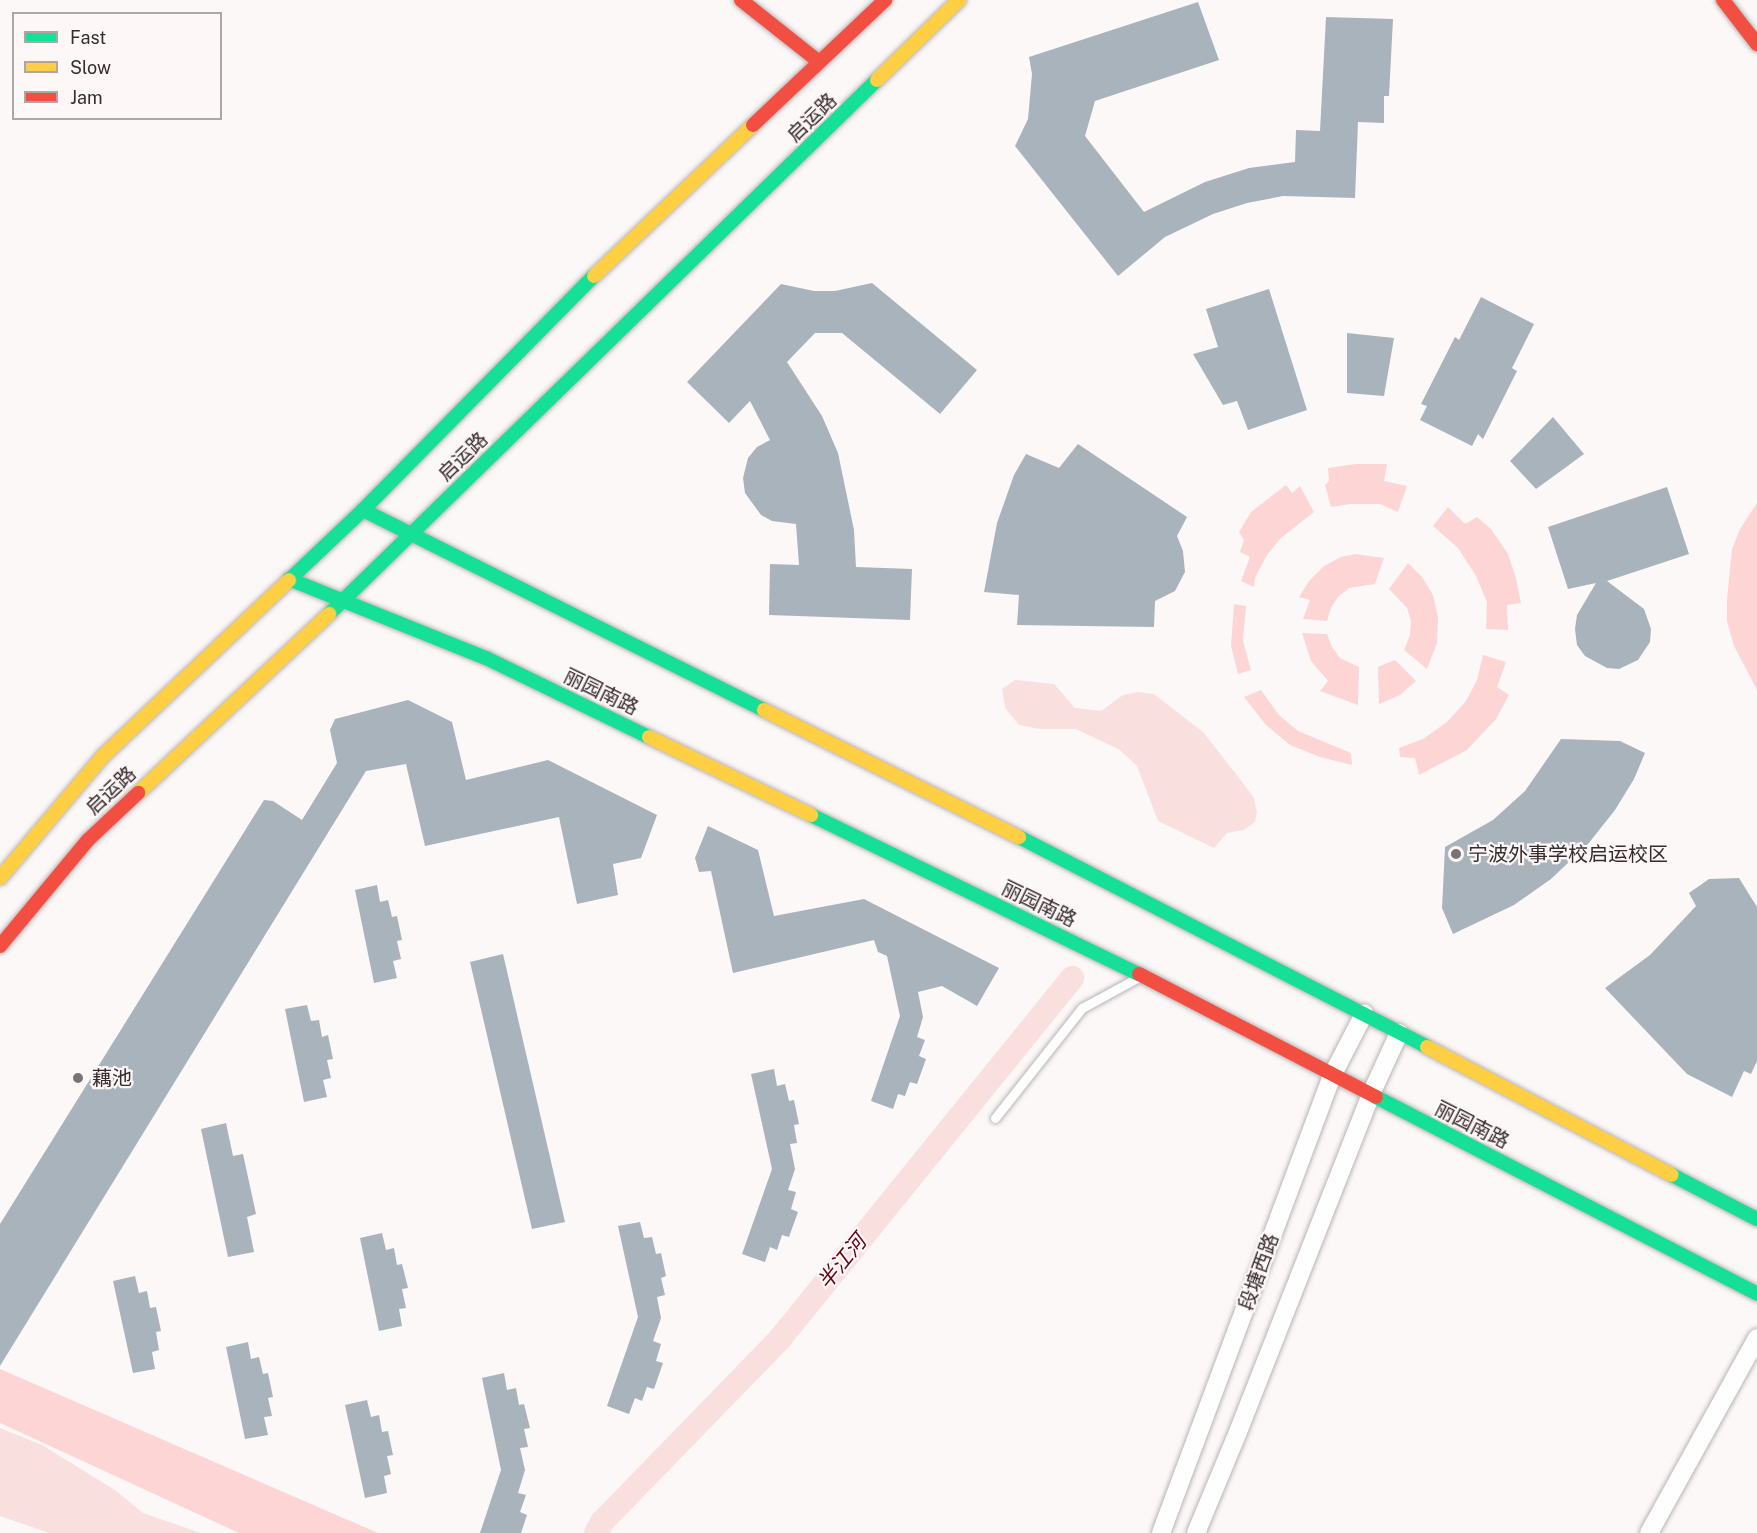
<!DOCTYPE html>
<html>
<head>
<meta charset="utf-8">
<style>
	body { margin:0 }
	#map { position:relative; width:1757px; height:1533px; overflow:hidden; background:#fcf8f8; font-family:"Public Sans","Noto Sans SC",sans-serif }
	div>[style] { position:absolute }
	[style*='--x'] { left:calc(var(--x)*1px); top:calc(var(--y)*1px); width:calc(var(--w)*1px); rotate:calc(var(--a)*1deg) }
	.green>* { inset:0; background:#fdd5d4 }
	.water>* { inset:0; background:#f9e0df }
	.canal>* { height:24px; margin:-12px; padding:0 12px; transform-origin:12px; border-radius:12px; background:#f9e0df }
	.building>* { inset:0; background:#a8b3bc }
	.roads { filter:drop-shadow(0 0 2px #bbb4b4) drop-shadow(0 0 2px #bbb4b4) }
	.lane>* { height:9px; margin:-4.5px; padding:0 4.5px; transform-origin:4.5px; border-radius:4.5px; background:#fffefe }
	.street>* { height:18px; margin:-9px; padding:0 9px; transform-origin:9px; border-radius:9px; background:#fffefe }
	.fast>* { height:14px; margin:-7px; padding:0 7px; transform-origin:7px; border-radius:7px; background:#16e098 }
	.slow>* { height:14px; margin:-7px; padding:0 7px; transform-origin:7px; border-radius:7px; background:#ffcf43 }
	.jam>* { height:14px; margin:-7px; padding:0 7px; transform-origin:7px; border-radius:7px; background:#f24e42 }
	.dots>* { width:16px; height:16px; translate:-50% -50%; box-sizing:border-box; border:3px solid #fdf7f7; border-radius:50% }
	span { translate:-50% -50%; white-space:nowrap; text-align:center; line-height:1.15; -webkit-text-stroke:4.5px #fdf7f7; paint-order:stroke }
	.street-label { font-size:20px; color:#362c2b }
	.poi-label { font-size:20px; color:#362c2b }
	.left { translate:0 -50%; text-align:left }
	.water-label { font-size:21px; color:#630212; font-style:italic }
	.legend { position:absolute; left:12px; top:12px; width:210px; height:108px; box-sizing:border-box; background:#fdf7f7; border:2px solid #ada6a5; margin:0; padding:8px 10px; list-style:none; font-size:18px; color:#362c2b }
	.legend li { display:flex; align-items:center; gap:12px; height:30px }
	.legend b { width:30px; border:2px solid #ada6a5 }
</style>
</head>
<body>
<div id="map">
	<div class="green">
		<div style="clip-path:polygon(1356px 464px,1387px 464px,1384px 481px,1407px 486px,1398px 512px,1380px 504px,1350px 504px,1331px 507px,1325px 485px,1329px 481px,1328px 468px)"></div>
		<div style="clip-path:polygon(1286px 485px,1292px 493px,1300px 486px,1314px 512px,1281px 538px,1267px 555px,1255px 578px,1254px 587px,1241px 581px,1250px 557px,1240px 552px,1244px 540px,1239px 532px,1251px 512px)"></div>
		<div style="clip-path:polygon(1757px 503px,1757px 690px,1734px 646px,1727px 621px,1727px 600px,1732px 549px,1740px 529px)"></div>
		<div style="clip-path:polygon(1448px 507px,1465px 524px,1477px 517px,1491px 529px,1508px 554px,1516px 578px,1521px 603px,1507px 605px,1508px 630px,1486px 629px,1487px 602px,1476px 576px,1458px 548px,1433px 526px)"></div>
		<div style="clip-path:polygon(1355px 554px,1384px 558px,1375px 584px,1349px 588px,1338px 597px,1331px 608px,1327px 621px,1303px 619px,1310px 600px,1299px 597px,1309px 581px,1324px 566px,1341px 557px)"></div>
		<div style="clip-path:polygon(1408px 563px,1422px 577px,1433px 595px,1438px 617px,1437px 643px,1427px 669px,1404px 650px,1410px 635px,1411px 621px,1407px 608px,1389px 589px)"></div>
		<div style="clip-path:polygon(1234px 604px,1246px 606px,1243px 641px,1251px 670px,1238px 674px,1231px 646px)"></div>
		<div style="clip-path:polygon(1302px 633px,1327px 634px,1332px 647px,1340px 658px,1359px 667px,1358px 705px,1320px 691px,1328px 681px,1311px 661px)"></div>
		<div style="clip-path:polygon(1483px 655px,1506px 662px,1497px 687px,1509px 695px,1496px 719px,1467px 750px,1419px 775px,1415px 758px,1400px 757px,1399px 748px,1423px 739px,1447px 722px,1466px 701px,1477px 680px)"></div>
		<div style="clip-path:polygon(1395px 660px,1416px 681px,1400px 695px,1379px 704px,1378px 667px)"></div>
		<div style="clip-path:polygon(1261px 690px,1279px 715px,1298px 731px,1351px 753px,1352px 765px,1320px 757px,1290px 745px,1266px 725px,1244px 697px)"></div>
		<div style="clip-path:polygon(0 1369px,378px 1533px,239px 1533px,0 1423px)"></div>
	</div>
	<div class="water">
		<div style="clip-path:polygon(1015px 680px,1054px 684px,1075px 708px,1101px 711px,1123px 695px,1138px 692px,1154px 694px,1203px 732px,1240px 779px,1254px 798px,1257px 812px,1255px 822px,1244px 830px,1227px 833px,1214px 848px,1158px 821px,1137px 766px,1120px 750px,1076px 729px,1040px 729px,1019px 725px,1005px 708px,1002px 689px)"></div>
		<div style="clip-path:polygon(0 1428px,42px 1445px,115px 1490px,143px 1513px,201px 1533px,49px 1533px,0 1516px)"></div>
	</div>
	<div class="canal">
		<div style="--x:596;--y:1533;--w:13;--a:-61"></div>
		<div style="--x:602;--y:1522;--w:254;--a:-45.8"></div>
		<div style="--x:779;--y:1340;--w:466;--a:-51"></div>
	</div>
	<div class="building">
		<div style="clip-path:polygon(1198px 2px,1219px 60px,1095px 101px,1085px 136px,1144px 212px,1205px 182px,1249px 168px,1295px 162px,1296px 130px,1320px 131px,1326px 17px,1393px 19px,1389px 96px,1384px 96px,1384px 123px,1358px 122px,1355px 198px,1283px 196px,1247px 203px,1213px 214px,1165px 237px,1118px 276px,1015px 146px,1028px 119px,1032px 74px,1029px 57px)"></div>
		<div style="clip-path:polygon(872px 283px,977px 370px,940px 414px,842px 333px,815px 333px,787px 362px,822px 416px,838px 453px,854px 530px,856px 567px,912px 569px,910px 620px,769px 615px,770px 564px,799px 565px,796px 524px,772px 521px,761px 515px,745px 493px,743px 478px,748px 458px,757px 447px,770px 440px,750px 401px,729px 423px,687px 382px,781px 284px,814px 291px,835px 291px)"></div>
		<div style="clip-path:polygon(1269px 289px,1307px 410px,1248px 430px,1237px 401px,1223px 405px,1193px 354px,1218px 347px,1206px 309px)"></div>
		<div style="clip-path:polygon(1481px 297px,1534px 324px,1512px 368px,1517px 371px,1483px 439px,1478px 434px,1472px 446px,1420px 420px,1427px 406px,1421px 404px,1455px 337px,1459px 340px)"></div>
		<div style="clip-path:polygon(1347px 333px,1394px 338px,1384px 396px,1347px 393px)"></div>
		<div style="clip-path:polygon(1553px 417px,1584px 454px,1536px 489px,1510px 461px)"></div>
		<div style="clip-path:polygon(1078px 444px,1187px 517px,1177px 536px,1183px 551px,1185px 572px,1175px 591px,1155px 601px,1154px 627px,1017px 625px,1019px 595px,984px 592px,997px 523px,1014px 475px,1026px 454px,1059px 468px)"></div>
		<div style="clip-path:polygon(1667px 487px,1689px 554px,1607px 581px,1644px 609px,1651px 629px,1650px 642px,1638px 660px,1619px 669px,1607px 668px,1585px 656px,1577px 645px,1575px 629px,1577px 615px,1596px 583px,1568px 589px,1548px 527px)"></div>
		<div style="clip-path:polygon(408px 700px,452px 722px,466px 780px,548px 760px,657px 815px,641px 858px,613px 864px,618px 895px,577px 904px,559px 817px,425px 846px,406px 764px,366px 771px,0 1366px,0 1224px,264px 800px,273px 801px,302px 820px,337px 763px,330px 730px,335px 719px)"></div>
		<div style="clip-path:polygon(1561px 739px,1620px 741px,1645px 753px,1634px 779px,1615px 810px,1588px 844px,1551px 879px,1514px 905px,1453px 934px,1442px 908px,1445px 847px,1493px 820px,1525px 791px)"></div>
		<div style="clip-path:polygon(708px 826px,758px 850px,774px 916px,864px 899px,999px 968px,977px 1006px,942px 986px,918px 992px,923px 1017px,917px 1037px,925px 1040px,919px 1056px,926px 1059px,917px 1084px,910px 1082px,905px 1096px,898px 1094px,893px 1109px,871px 1101px,900px 1016px,887px 956px,878px 952px,874px 940px,733px 973px,711px 871px,699px 872px,695px 858px)"></div>
		<div style="clip-path:polygon(1739px 878px,1757px 907px,1757px 1061px,1751px 1074px,1744px 1071px,1732px 1097px,1687px 1074px,1605px 988px,1650px 955px,1696px 906px,1689px 893px,1709px 879px)"></div>
		<div style="clip-path:polygon(377px 885px,380px 902px,388px 900px,392px 917px,397px 916px,402px 940px,397px 941px,401px 959px,393px 961px,397px 978px,374px 983px,355px 890px)"></div>
		<div style="clip-path:polygon(503px 954px,565px 1222px,532px 1229px,470px 962px)"></div>
		<div style="clip-path:polygon(307px 1005px,311px 1021px,319px 1020px,322px 1037px,328px 1035px,333px 1059px,327px 1060px,331px 1078px,323px 1080px,327px 1097px,304px 1102px,285px 1009px)"></div>
		<div style="clip-path:polygon(774px 1069px,777px 1086px,785px 1084px,789px 1101px,794px 1100px,799px 1124px,794px 1125px,797px 1143px,790px 1144px,795px 1169px,788px 1190px,796px 1192px,791px 1209px,798px 1212px,789px 1237px,782px 1235px,777px 1250px,770px 1247px,765px 1262px,742px 1254px,772px 1169px,751px 1074px)"></div>
		<div style="clip-path:polygon(226px 1123px,233px 1156px,243px 1154px,256px 1214px,247px 1217px,254px 1252px,228px 1257px,201px 1129px)"></div>
		<div style="clip-path:polygon(640px 1222px,644px 1238px,652px 1237px,656px 1254px,661px 1253px,666px 1276px,661px 1278px,665px 1295px,657px 1297px,661px 1318px,653px 1341px,661px 1344px,656px 1361px,663px 1363px,654px 1389px,647px 1387px,642px 1401px,635px 1398px,629px 1414px,607px 1406px,638px 1317px,618px 1226px)"></div>
		<div style="clip-path:polygon(382px 1233px,386px 1250px,394px 1248px,397px 1265px,402px 1264px,408px 1288px,402px 1289px,406px 1308px,399px 1309px,402px 1326px,379px 1331px,360px 1238px)"></div>
		<div style="clip-path:polygon(135px 1276px,139px 1293px,147px 1291px,150px 1308px,156px 1307px,161px 1331px,156px 1332px,159px 1350px,152px 1352px,155px 1369px,133px 1373px,113px 1281px)"></div>
		<div style="clip-path:polygon(248px 1342px,251px 1359px,259px 1357px,263px 1374px,268px 1373px,273px 1397px,268px 1398px,272px 1416px,264px 1417px,268px 1435px,245px 1439px,226px 1347px)"></div>
		<div style="clip-path:polygon(504px 1373px,507px 1390px,516px 1388px,519px 1405px,524px 1404px,530px 1428px,524px 1429px,528px 1447px,520px 1448px,525px 1470px,518px 1493px,526px 1495px,520px 1512px,527px 1515px,521px 1533px,480px 1533px,501px 1470px,482px 1378px)"></div>
		<div style="clip-path:polygon(367px 1400px,371px 1417px,379px 1415px,382px 1432px,388px 1431px,393px 1455px,387px 1456px,391px 1474px,384px 1476px,387px 1493px,365px 1498px,345px 1405px)"></div>
	</div>
	<div class="roads">
		<div class="lane">
			<div style="--x:995;--y:1118;--w:140;--a:-51.7"></div>
			<div style="--x:1082;--y:1008;--w:63;--a:-28.6"></div>
		</div>
		<div class="street">
			<div style="--x:1161;--y:1533;--w:490;--a:-69.5"></div>
			<div style="--x:1333;--y:1074;--w:68;--a:-62.7"></div>
			<div style="--x:1196;--y:1533;--w:109;--a:-67.4"></div>
			<div style="--x:1238;--y:1432;--w:363;--a:-68.5"></div>
			<div style="--x:1371;--y:1094;--w:67;--a:-65.3"></div>
			<div style="--x:1649;--y:1533;--w:223;--a:-61"></div>
		</div>
		<div class="fast">
			<div style="--x:363;--y:510;--w:448;--a:26.5"></div>
			<div style="--x:289;--y:579;--w:212;--a:21.9"></div>
			<div style="--x:486;--y:658;--w:181;--a:25.9"></div>
			<div style="--x:289;--y:580;--w:102;--a:-43.4"></div>
			<div style="--x:363;--y:510;--w:329;--a:-45.4"></div>
			<div style="--x:329;--y:614;--w:765;--a:-44.26"></div>
			<div style="--x:811;--y:815;--w:365;--a:25.9"></div>
			<div style="--x:1019;--y:837;--w:459;--a:27.2"></div>
			<div style="--x:1376;--y:1097;--w:429;--a:27.3"></div>
			<div style="--x:1672;--y:1175;--w:96;--a:27.4"></div>
		</div>
		<div class="slow">
			<div style="--x:877;--y:80;--w:115;--a:-44.3"></div>
			<div style="--x:594;--y:276;--w:219;--a:-43.5"></div>
			<div style="--x:764;--y:710;--w:285;--a:26.5"></div>
			<div style="--x:649;--y:737;--w:180;--a:25.7"></div>
			<div style="--x:138;--y:793;--w:262;--a:-43.1"></div>
			<div style="--x:0;--y:878;--w:160;--a:-49.8"></div>
			<div style="--x:103;--y:756;--w:256;--a:-43.4"></div>
			<div style="--x:1427;--y:1047;--w:276;--a:27.6"></div>
		</div>
		<div class="jam">
			<div style="--x:741;--y:0;--w:98;--a:38.4"></div>
			<div style="--x:1723;--y:0;--w:56;--a:52.3"></div>
			<div style="--x:753;--y:125;--w:182;--a:-43.4"></div>
			<div style="--x:0;--y:946;--w:138;--a:-50.3"></div>
			<div style="--x:88;--y:840;--w:69;--a:-43.2"></div>
			<div style="--x:1139;--y:974;--w:267;--a:27.4"></div>
		</div>
	</div>
	<div class="dots">
		<div style="left:1456px;top:854px;background:#7b7373"></div>
		<div style="left:78px;top:1078px;background:#7b7373"></div>
	</div>
	<div class="street-label">
		<span style="left:812px;top:118px;rotate:-44deg">启运路</span>
		<span style="left:463px;top:457px;rotate:-44deg">启运路</span>
		<span style="left:601px;top:692px;rotate:26deg">丽园南路</span>
		<span style="left:111px;top:791px;rotate:-43deg">启运路</span>
		<span style="left:1039px;top:904px;rotate:26deg">丽园南路</span>
		<span style="left:1472px;top:1125px;rotate:27deg">丽园南路</span>
		<span style="left:1259px;top:1272px;rotate:-70deg">段塘西路</span>
	</div>
	<div class="poi-label">
		<span class="left" style="left:1468px;top:854px">宁波外事学校启运校区</span>
		<span class="left" style="left:92px;top:1078px">藕池</span>
	</div>
	<div class="water-label">
		<span style="left:842px;top:1262px;rotate:-51deg">半江河</span>
	</div>
	<ul class="legend">
	<li><b style="height:8px;background:#16e098"></b>Fast</li>
	<li><b style="height:8px;background:#ffcf43"></b>Slow</li>
	<li><b style="height:8px;background:#f24e42"></b>Jam</li>
	</ul>
</div>
</body>
</html>
